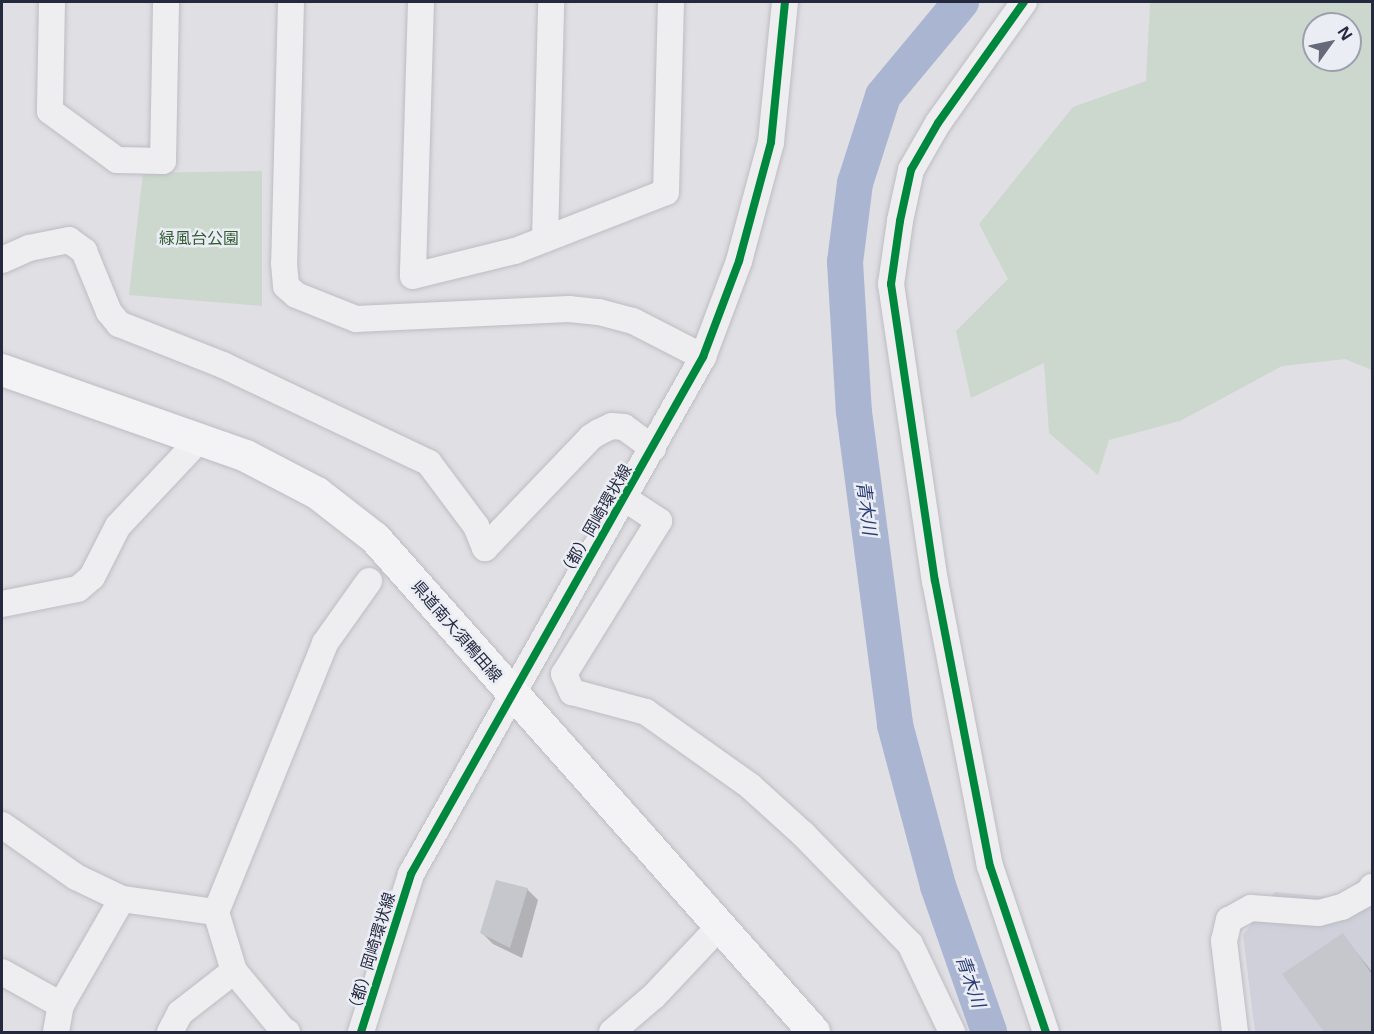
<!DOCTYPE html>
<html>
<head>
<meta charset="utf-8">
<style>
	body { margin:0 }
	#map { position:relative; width:1374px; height:1034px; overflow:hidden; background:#dfdfe4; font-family:"Open Sans","Noto Sans JP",sans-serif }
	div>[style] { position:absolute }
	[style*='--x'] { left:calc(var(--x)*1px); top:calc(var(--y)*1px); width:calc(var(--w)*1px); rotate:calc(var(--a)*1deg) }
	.built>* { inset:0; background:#cfd0da }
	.green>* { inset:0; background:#ccd8ce }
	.shadow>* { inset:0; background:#0003 }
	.river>* { height:36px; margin:-18px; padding:0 18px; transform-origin:18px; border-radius:18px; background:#aab5d2 }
	.building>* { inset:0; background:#c6c7cc }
	.roads { filter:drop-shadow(0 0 2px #bcbcc2) drop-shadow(0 0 2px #bcbcc2) }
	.minor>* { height:26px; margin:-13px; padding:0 13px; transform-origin:13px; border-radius:13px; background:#eeeef1 }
	.major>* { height:32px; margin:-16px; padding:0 16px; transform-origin:16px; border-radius:16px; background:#f3f3f5 }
	.cycleway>* { height:8px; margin:-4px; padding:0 4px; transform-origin:4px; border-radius:4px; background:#00873e }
	span { translate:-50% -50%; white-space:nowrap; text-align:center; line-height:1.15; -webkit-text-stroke:5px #ebedf5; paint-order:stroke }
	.park-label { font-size:16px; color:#315b32 }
	.street-label { font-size:16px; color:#25293e }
	.water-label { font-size:18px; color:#2c3d75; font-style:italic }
	.frame { position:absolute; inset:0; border:3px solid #25293e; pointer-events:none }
	.north { position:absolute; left:1302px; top:12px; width:60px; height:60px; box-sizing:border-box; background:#ebedf5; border:2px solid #9c9fac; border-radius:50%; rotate:57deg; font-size:16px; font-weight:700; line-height:24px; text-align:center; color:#25293e }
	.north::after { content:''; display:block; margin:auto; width:21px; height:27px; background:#666978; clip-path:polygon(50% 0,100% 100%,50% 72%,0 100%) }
</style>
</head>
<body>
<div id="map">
	<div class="built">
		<div style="clip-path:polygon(1275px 892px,1372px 901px,1372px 1032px,1255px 1032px,1243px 935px)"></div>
	</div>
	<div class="green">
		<div style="clip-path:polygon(evenodd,1153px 2px,1372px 2px,1372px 370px,1345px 359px,1282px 366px,1180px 421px,1109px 440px,1098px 475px,1049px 433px,1044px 363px,971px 398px,956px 331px,1008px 279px,979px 224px,1073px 107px,1146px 81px,1150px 4px,1153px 2px,1314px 24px,1350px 24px,1350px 60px,1314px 60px,1314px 24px)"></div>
		<div style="clip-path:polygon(262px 171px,262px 306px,129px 295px,143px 173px)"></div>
	</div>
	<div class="shadow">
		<div style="clip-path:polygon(527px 889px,538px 900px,522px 958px,493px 944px,482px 933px)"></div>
		<div style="clip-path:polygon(1343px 935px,1372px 972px,1372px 1032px,1326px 1032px,1284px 975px)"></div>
	</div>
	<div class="river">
		<div style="--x:961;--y:2;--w:122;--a:129.7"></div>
		<div style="--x:883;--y:96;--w:91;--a:107.8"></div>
		<div style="--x:855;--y:183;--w:80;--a:97.2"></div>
		<div style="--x:845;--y:262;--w:150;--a:86.6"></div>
		<div style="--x:854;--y:412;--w:316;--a:82.5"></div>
		<div style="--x:895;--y:725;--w:167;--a:75"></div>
		<div style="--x:938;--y:886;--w:155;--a:70.7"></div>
	</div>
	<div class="building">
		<div style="clip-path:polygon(496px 880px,528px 888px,510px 948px,480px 933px)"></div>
		<div style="clip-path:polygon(1343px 933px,1372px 974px,1372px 1032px,1324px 1032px,1282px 974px)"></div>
	</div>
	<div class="roads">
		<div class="minor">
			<div style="--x:52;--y:2;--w:109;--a:91.1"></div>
			<div style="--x:50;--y:111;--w:83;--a:36.2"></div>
			<div style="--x:117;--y:160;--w:46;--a:1.2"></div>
			<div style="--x:163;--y:161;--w:159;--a:-88.9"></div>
			<div style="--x:291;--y:2;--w:261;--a:91.5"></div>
			<div style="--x:284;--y:263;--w:23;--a:85"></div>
			<div style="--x:286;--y:286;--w:13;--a:42"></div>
			<div style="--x:296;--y:295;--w:65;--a:21.8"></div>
			<div style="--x:356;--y:319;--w:213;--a:-2.7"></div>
			<div style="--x:569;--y:309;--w:30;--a:6"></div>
			<div style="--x:599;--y:312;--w:35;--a:15"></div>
			<div style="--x:633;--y:321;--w:79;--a:27.2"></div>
			<div style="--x:421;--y:2;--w:274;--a:91.7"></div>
			<div style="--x:413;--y:276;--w:105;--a:-13.8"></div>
			<div style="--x:515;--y:251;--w:162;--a:-21.3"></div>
			<div style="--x:666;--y:192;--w:190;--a:-88.5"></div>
			<div style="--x:1024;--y:2;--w:148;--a:125.4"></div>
			<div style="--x:938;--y:123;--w:54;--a:119.9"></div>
			<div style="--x:911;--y:170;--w:52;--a:102.2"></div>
			<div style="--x:900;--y:221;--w:64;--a:98.1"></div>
			<div style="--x:891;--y:284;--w:300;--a:81.6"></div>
			<div style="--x:935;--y:581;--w:290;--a:79.1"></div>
			<div style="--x:990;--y:866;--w:175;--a:71.4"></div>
			<div style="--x:545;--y:239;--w:237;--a:-88.5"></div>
			<div style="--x:2;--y:260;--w:30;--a:-24"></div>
			<div style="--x:29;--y:248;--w:41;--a:-11.3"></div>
			<div style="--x:69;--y:240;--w:19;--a:36"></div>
			<div style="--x:84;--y:251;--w:66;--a:67.7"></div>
			<div style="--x:109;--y:312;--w:16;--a:50"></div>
			<div style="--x:119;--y:324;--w:112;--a:21.5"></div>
			<div style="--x:223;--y:365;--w:228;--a:25.4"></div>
			<div style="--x:429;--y:463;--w:79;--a:53.3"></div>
			<div style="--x:476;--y:526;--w:24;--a:68"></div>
			<div style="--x:485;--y:548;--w:153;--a:-46.3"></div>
			<div style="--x:591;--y:437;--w:9;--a:-32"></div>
			<div style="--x:599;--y:432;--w:14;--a:-25"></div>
			<div style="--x:612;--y:426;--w:12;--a:5"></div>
			<div style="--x:624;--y:427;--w:36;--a:36"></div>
			<div style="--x:624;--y:498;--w:42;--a:33.3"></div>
			<div style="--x:659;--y:521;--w:180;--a:121.8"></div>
			<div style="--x:564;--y:674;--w:20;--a:66"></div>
			<div style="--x:572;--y:692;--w:77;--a:15.1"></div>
			<div style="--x:646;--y:712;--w:128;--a:35.4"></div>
			<div style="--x:750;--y:786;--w:72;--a:42.2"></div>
			<div style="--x:803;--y:834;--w:153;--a:45.8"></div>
			<div style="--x:910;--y:944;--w:98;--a:64.5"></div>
			<div style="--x:2;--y:604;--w:77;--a:-11.2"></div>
			<div style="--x:78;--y:589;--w:18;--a:-41"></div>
			<div style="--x:92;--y:577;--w:57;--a:-63"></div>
			<div style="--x:118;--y:526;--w:118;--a:-46.7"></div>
			<div style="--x:2;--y:825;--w:90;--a:35.1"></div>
			<div style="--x:76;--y:877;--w:51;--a:25.6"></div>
			<div style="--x:122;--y:899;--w:95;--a:7.9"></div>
			<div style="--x:2;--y:972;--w:68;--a:29.2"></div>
			<div style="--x:56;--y:1032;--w:27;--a:-80"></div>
			<div style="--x:61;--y:1005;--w:122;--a:-60.1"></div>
			<div style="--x:170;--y:1032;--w:21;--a:-62"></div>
			<div style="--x:180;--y:1013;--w:68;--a:-37.9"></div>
			<div style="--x:287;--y:1032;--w:4;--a:-153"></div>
			<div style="--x:283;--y:1030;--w:77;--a:-129.7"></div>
			<div style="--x:234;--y:971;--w:62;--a:-107"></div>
			<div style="--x:216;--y:912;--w:290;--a:-67.9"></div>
			<div style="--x:325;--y:643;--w:76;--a:-54.6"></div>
			<div style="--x:361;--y:1032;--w:166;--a:-72.4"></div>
			<div style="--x:411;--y:874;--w:594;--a:-60.54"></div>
			<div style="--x:703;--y:357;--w:103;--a:-69.4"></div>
			<div style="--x:739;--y:261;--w:123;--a:-74.9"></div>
			<div style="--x:771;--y:142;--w:141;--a:-84.3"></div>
			<div style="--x:612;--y:1032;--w:55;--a:-40.6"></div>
			<div style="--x:654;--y:996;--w:96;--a:-46.7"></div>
			<div style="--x:1235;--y:1032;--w:92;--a:-96.9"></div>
			<div style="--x:1224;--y:941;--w:22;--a:-77"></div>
			<div style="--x:1229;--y:920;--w:25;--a:-29"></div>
			<div style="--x:1251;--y:908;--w:68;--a:4.2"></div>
			<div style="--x:1319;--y:913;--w:24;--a:-15"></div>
			<div style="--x:1342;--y:907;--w:31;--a:-29"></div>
			<div style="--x:1369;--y:892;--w:6;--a:-59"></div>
		</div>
		<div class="major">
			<div style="--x:2;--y:370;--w:259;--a:19.4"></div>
			<div style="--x:246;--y:456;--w:80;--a:27.5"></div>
			<div style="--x:317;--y:493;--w:73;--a:37.8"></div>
			<div style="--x:375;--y:538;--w:661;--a:48.37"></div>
		</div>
	</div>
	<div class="cycleway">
		<div style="--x:1024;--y:2;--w:148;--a:125.4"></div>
		<div style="--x:938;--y:123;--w:54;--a:119.9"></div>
		<div style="--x:911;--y:170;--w:52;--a:102.2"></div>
		<div style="--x:900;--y:221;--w:64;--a:98.1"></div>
		<div style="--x:891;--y:284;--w:300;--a:81.6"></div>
		<div style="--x:935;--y:581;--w:290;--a:79.1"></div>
		<div style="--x:990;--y:866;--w:175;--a:71.4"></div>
		<div style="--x:361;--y:1032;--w:166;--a:-72.4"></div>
		<div style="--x:411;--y:874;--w:594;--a:-60.54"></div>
		<div style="--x:703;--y:357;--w:103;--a:-69.4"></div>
		<div style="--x:739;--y:261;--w:123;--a:-74.9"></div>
		<div style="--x:771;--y:142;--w:141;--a:-84.3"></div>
	</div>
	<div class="park-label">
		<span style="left:199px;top:238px">緑風台公園</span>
	</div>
	<div class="street-label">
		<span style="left:595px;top:521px;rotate:-60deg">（都）岡崎環状線</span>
		<span style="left:457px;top:631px;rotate:49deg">県道南大須鴨田線</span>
		<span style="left:371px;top:954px;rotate:-73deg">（都）岡崎環状線</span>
	</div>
	<div class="water-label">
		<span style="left:867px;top:508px;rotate:83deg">青木川</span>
		<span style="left:971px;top:981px;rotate:71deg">青木川</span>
	</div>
	<div class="frame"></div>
	<div class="north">N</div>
</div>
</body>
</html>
